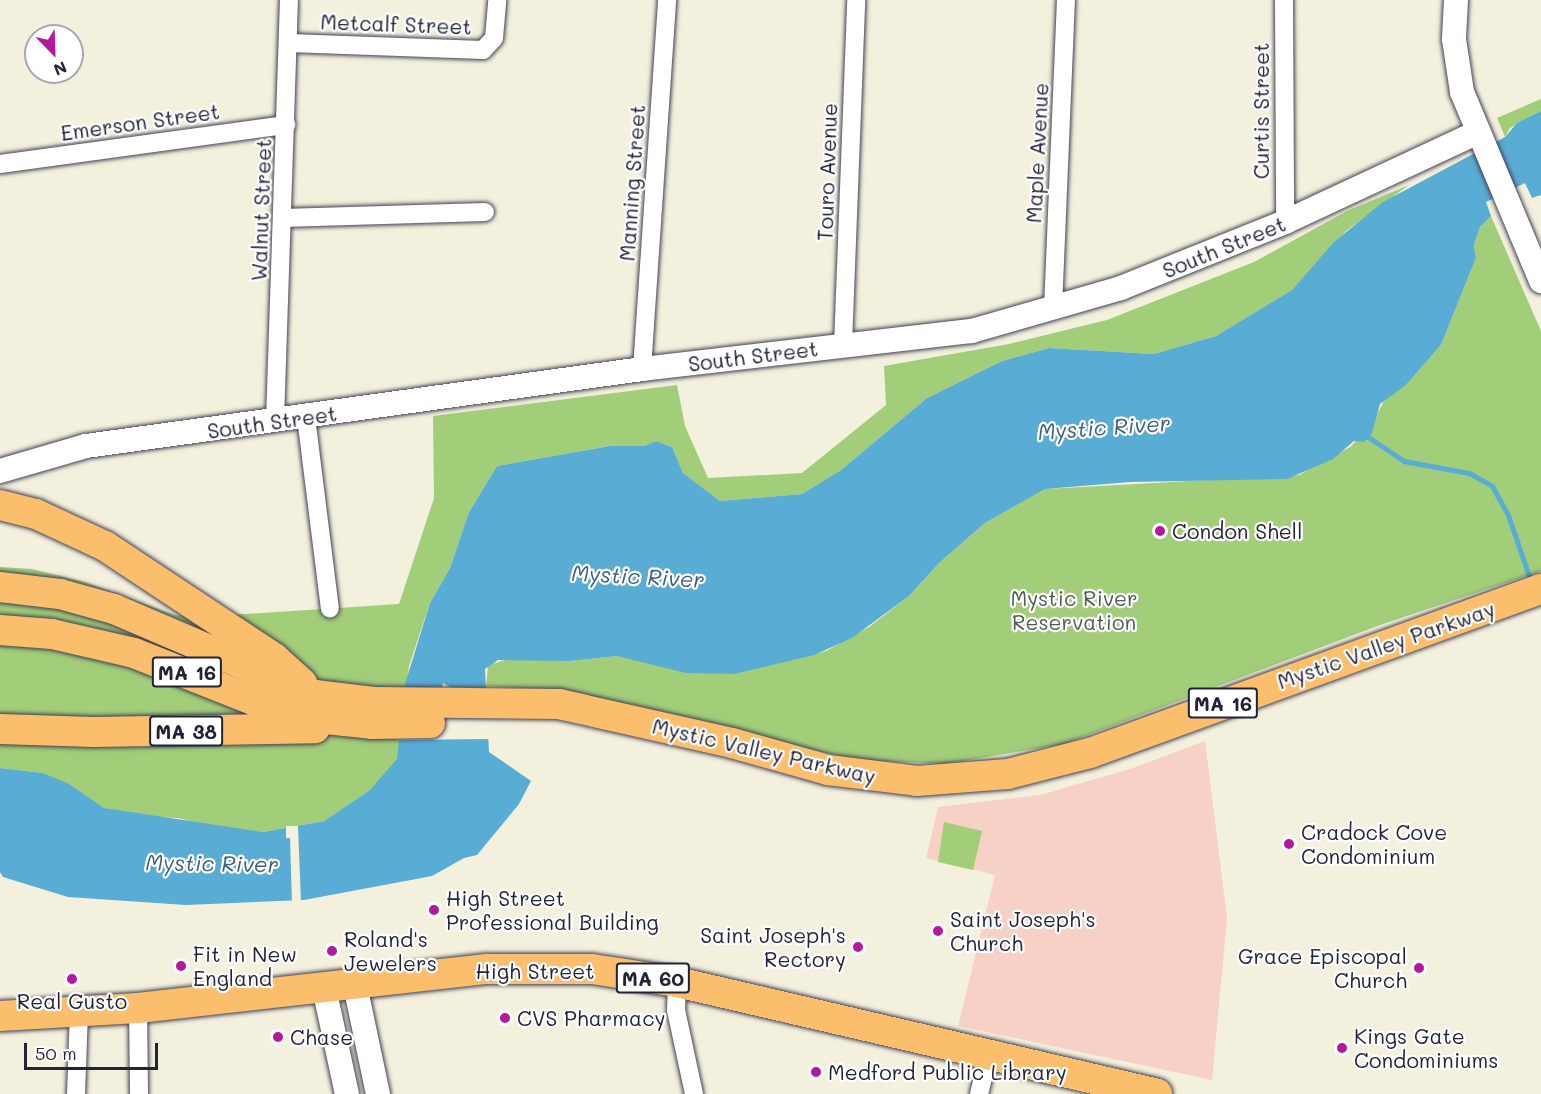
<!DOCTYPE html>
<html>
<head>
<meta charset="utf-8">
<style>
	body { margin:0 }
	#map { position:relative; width:1541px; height:1094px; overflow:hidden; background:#f4f0de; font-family:Mali,sans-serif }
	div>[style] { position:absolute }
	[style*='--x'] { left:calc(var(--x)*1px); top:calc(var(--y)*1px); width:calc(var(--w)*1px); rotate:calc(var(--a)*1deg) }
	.built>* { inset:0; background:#f7d1c6 }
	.green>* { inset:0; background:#a2cd79 }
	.water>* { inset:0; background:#59acd4 }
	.pier>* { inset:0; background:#f4f0de }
	.stream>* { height:5px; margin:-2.5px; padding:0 2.5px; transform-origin:2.5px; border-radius:2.5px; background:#59acd4 }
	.roads { filter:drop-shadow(0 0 2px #424153) drop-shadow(0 0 2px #424153) }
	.minor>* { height:18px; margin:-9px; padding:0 9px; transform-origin:9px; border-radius:9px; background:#fff }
	.tertiary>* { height:24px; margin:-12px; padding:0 12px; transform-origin:12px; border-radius:12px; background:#fff }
	.primary>* { height:30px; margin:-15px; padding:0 15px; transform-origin:15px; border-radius:15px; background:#fabe6d }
	.dots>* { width:16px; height:16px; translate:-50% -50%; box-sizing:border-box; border:3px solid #fff; border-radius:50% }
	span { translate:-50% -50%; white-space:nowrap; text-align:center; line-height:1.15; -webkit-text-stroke:4.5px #fff; paint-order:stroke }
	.shield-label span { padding:2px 4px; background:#fff; border:2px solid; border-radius:4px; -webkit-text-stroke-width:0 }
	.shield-label { font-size:20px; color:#22223b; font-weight:700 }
	.street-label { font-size:21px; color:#22223b }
	.poi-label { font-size:21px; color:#22223b }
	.left { translate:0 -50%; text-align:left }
	.right { translate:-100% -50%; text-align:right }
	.park-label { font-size:21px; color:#4f5e51 }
	.water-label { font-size:22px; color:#3b6080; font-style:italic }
	.north { position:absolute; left:24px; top:24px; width:60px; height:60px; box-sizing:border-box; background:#fff; border:2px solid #a7a7b1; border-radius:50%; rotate:157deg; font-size:16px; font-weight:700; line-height:24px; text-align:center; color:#22223b }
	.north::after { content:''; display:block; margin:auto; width:21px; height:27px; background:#b5179e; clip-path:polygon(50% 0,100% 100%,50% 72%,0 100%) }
	.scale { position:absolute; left:24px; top:1043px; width:134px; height:27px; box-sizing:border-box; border:3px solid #22223b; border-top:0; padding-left:8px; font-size:18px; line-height:21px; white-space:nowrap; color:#22223b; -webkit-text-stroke:4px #fff; paint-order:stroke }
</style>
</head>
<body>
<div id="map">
	<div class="built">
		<div style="clip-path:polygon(1205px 741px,1227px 918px,1212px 1080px,958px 1026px,995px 875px,926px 858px,938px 807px,1040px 795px,1133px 768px)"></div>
	</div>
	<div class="green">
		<div style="clip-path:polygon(1541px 99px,1541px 111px,1510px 128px,1505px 137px,1497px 118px)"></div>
		<div style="clip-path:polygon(1409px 185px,1346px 231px,1292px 290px,1216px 336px,1154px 354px,1049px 348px,1002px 361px,927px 398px,841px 470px,802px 494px,720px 501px,683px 473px,672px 447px,656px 441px,644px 446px,610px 446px,497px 466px,469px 512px,450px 568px,430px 603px,409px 666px,400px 751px,395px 765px,370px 790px,324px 821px,263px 832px,214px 827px,178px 818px,138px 816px,104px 808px,43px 773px,0 768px,0 567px,32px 569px,85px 582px,175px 615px,198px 617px,399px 604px,434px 498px,433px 416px,677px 385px,685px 426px,708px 478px,802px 473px,886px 405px,884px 366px,1009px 344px,1107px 320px,1254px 262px,1347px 211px)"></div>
		<div style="clip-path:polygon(1491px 216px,1541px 331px,1541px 571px,1380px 625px,1064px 744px,945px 764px,859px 760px,535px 689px,486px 686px,488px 665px,516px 657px,570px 661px,617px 656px,703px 672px,735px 674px,826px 651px,869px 627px,909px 596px,939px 563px,985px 523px,1045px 489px,1299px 475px,1350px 447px,1371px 426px,1385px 399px,1406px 385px,1441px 345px,1476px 258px,1474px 245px,1480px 227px)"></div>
		<div style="clip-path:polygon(944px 822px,982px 831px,973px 870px,938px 862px)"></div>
	</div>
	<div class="water">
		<div style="clip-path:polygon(1541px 111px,1541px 195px,1532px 198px,1525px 183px,1486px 202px,1491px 216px,1480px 227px,1474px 245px,1476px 258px,1441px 345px,1406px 385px,1380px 404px,1372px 433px,1364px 442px,1354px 441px,1333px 459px,1287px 479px,1130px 482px,1045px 489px,985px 523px,939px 563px,909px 596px,852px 638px,814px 655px,735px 674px,686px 673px,617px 656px,570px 661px,498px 660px,485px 669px,489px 752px,531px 781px,519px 804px,477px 855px,464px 858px,432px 876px,304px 900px,186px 905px,68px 897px,3px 877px,0 872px,0 768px,43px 773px,69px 784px,104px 808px,263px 832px,324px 821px,370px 790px,397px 759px,405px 684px,430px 603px,450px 568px,469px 512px,497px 466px,610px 446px,644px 446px,656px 441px,672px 447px,683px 473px,720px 501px,802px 494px,841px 470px,927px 398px,1002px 361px,1049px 348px,1154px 354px,1216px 336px,1292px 290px,1334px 242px,1383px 202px,1505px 137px,1517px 123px)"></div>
	</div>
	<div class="pier">
		<div style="clip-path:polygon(443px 683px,450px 687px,489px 688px,489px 739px,397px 740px,401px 688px,442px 687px)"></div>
		<div style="clip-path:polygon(286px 826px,298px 826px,301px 902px,292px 903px,290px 838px,286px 838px)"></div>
	</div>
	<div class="stream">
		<div style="--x:1362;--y:433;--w:50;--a:33.7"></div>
		<div style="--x:1404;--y:461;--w:66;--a:10.5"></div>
		<div style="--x:1469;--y:473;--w:26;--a:29"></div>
		<div style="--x:1492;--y:486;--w:33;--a:61"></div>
		<div style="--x:1508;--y:515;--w:65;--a:71"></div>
	</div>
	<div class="roads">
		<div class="minor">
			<div style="--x:1284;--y:0;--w:222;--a:89.7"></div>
			<div style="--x:289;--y:43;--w:194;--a:2.1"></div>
			<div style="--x:483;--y:50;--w:16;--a:-47"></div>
			<div style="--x:494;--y:38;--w:38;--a:-85"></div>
			<div style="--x:0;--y:164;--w:289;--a:-7.8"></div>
			<div style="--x:283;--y:218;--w:202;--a:-1.7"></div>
			<div style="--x:1053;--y:309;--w:309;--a:-87.6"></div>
			<div style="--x:843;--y:345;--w:345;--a:-87.8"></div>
			<div style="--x:642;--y:369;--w:370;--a:-86.1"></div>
			<div style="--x:306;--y:417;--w:193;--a:82.9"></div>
			<div style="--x:275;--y:421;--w:421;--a:-88.1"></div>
			<div style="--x:677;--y:982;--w:28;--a:92"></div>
			<div style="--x:676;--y:1010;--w:86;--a:77.9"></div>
			<div style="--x:138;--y:1008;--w:86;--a:89.3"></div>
			<div style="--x:76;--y:1094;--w:83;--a:-87.9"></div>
			<div style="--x:979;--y:1094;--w:38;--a:-76"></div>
		</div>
		<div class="tertiary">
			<div style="--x:1456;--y:0;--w:39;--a:93"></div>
			<div style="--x:1454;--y:39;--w:54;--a:81.4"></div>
			<div style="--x:1462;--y:92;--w:205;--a:67.3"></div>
			<div style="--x:0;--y:471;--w:90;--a:-16.2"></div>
			<div style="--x:86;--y:446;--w:561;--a:-7.88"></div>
			<div style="--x:642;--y:369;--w:332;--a:-6.6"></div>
			<div style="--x:972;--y:331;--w:155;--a:-16.1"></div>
			<div style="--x:1121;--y:288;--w:177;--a:-21.9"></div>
			<div style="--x:1285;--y:222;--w:211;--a:-25"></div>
			<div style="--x:355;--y:985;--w:111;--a:78.1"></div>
			<div style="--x:324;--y:988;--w:108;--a:77.8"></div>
		</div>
		<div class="primary">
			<div style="--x:0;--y:505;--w:37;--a:14"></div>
			<div style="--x:36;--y:514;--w:76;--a:24.9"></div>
			<div style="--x:105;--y:546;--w:203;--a:33.5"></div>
			<div style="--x:274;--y:658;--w:38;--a:42"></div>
			<div style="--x:0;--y:587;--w:60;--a:6.7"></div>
			<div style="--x:60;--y:594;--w:56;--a:15.5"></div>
			<div style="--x:114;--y:609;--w:219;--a:23.2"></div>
			<div style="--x:315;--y:695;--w:59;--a:6.8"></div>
			<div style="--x:374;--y:702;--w:185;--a:0.6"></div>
			<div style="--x:559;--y:704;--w:177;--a:12.7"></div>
			<div style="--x:732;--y:743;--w:100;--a:15.7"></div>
			<div style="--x:828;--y:770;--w:90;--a:7"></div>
			<div style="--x:917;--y:781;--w:91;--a:-4.4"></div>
			<div style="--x:1008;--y:774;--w:85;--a:-14.4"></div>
			<div style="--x:1090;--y:753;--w:480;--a:-20"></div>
			<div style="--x:0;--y:630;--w:52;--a:4.4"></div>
			<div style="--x:52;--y:634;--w:84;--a:13"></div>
			<div style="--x:134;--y:653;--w:130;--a:21.6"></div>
			<div style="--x:255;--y:701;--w:63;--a:15.6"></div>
			<div style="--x:316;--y:718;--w:56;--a:6.1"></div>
			<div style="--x:372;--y:724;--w:58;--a:-1"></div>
			<div style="--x:0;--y:729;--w:94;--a:1.8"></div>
			<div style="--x:94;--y:732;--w:221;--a:-1"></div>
			<div style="--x:0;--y:1016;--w:138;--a:-3.3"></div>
			<div style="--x:138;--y:1008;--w:351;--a:-6.4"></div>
			<div style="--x:487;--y:969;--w:105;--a:0"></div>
			<div style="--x:592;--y:969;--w:86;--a:8.7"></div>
			<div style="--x:677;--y:982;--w:493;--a:13.1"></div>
		</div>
	</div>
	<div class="dots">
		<div style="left:1160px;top:531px;background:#b5179e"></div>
		<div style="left:1289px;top:844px;background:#b5179e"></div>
		<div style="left:434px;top:910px;background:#b5179e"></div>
		<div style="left:938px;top:931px;background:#b5179e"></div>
		<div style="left:858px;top:947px;background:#b5179e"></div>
		<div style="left:332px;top:951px;background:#b5179e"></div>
		<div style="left:181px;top:966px;background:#b5179e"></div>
		<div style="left:1419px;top:968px;background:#b5179e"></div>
		<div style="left:72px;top:979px;background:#b5179e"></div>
		<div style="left:505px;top:1018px;background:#b5179e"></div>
		<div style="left:278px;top:1037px;background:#b5179e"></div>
		<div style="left:1342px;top:1048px;background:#b5179e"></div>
		<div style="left:816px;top:1072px;background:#b5179e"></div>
	</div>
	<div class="shield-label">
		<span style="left:187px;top:672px">MA 16</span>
		<span style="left:1223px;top:703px">MA 16</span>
		<span style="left:186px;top:731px">MA 38</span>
		<span style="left:653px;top:978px">MA 60</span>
	</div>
	<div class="street-label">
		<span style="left:396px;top:24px;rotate:2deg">Metcalf Street</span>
		<span style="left:1261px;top:111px;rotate:-90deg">Curtis Street</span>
		<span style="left:140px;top:122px;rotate:-8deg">Emerson Street</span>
		<span style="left:1037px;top:153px;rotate:-87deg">Maple Avenue</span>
		<span style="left:827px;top:172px;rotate:-88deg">Touro Avenue</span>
		<span style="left:632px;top:183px;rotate:-86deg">Manning Street</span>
		<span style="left:261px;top:210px;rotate:-88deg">Walnut Street</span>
		<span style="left:1224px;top:247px;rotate:-22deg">South Street</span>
		<span style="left:753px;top:356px;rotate:-7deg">South Street</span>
		<span style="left:272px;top:422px;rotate:-8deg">South Street</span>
		<span style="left:1386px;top:645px;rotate:-19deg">Mystic Valley Parkway</span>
		<span style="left:764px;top:751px;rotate:13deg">Mystic Valley Parkway</span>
		<span style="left:535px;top:971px">High Street</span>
	</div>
	<div class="poi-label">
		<span class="left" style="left:1172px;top:531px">Condon Shell</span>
		<span class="left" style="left:1301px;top:844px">Cradock Cove<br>Condominium</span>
		<span class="left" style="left:446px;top:910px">High Street<br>Professional Building</span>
		<span class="left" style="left:950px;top:931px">Saint Joseph's<br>Church</span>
		<span class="right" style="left:846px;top:947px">Saint Joseph's<br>Rectory</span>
		<span class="left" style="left:344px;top:951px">Roland's<br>Jewelers</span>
		<span class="left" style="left:193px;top:966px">Fit in New<br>England</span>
		<span class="right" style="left:1407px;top:968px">Grace Episcopal<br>Church</span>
		<span style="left:72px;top:1001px">Real Gusto</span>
		<span class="left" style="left:517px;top:1018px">CVS Pharmacy</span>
		<span class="left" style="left:1354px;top:1048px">Kings Gate<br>Condominiums</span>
		<span class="left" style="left:290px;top:1037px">Chase</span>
		<span class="left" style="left:828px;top:1072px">Medford Public Library</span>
	</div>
	<div class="park-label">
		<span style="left:1074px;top:610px">Mystic River<br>Reservation</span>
	</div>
	<div class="water-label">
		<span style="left:1104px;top:427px;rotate:-4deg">Mystic River</span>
		<span style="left:638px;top:576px;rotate:3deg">Mystic River</span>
		<span style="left:212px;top:863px;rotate:1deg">Mystic River</span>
	</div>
	<div class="north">N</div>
	<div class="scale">50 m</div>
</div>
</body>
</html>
